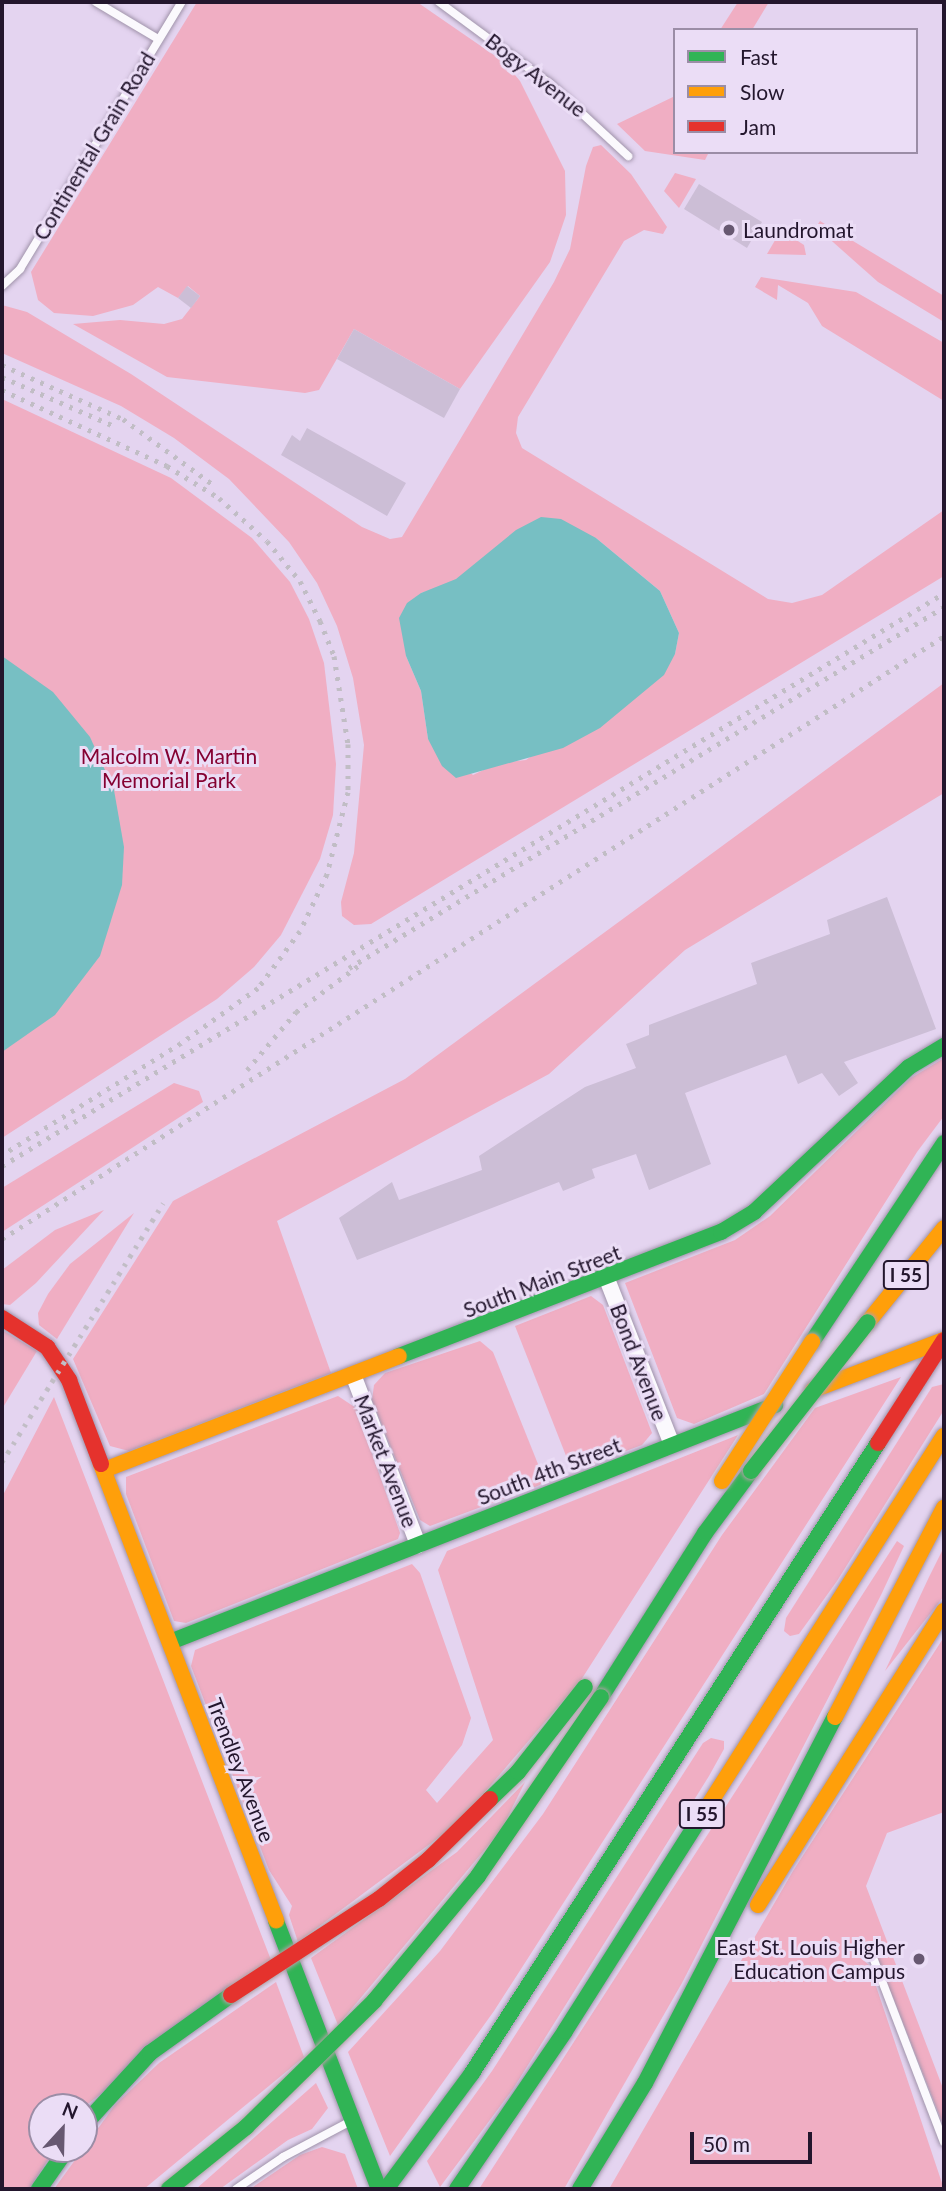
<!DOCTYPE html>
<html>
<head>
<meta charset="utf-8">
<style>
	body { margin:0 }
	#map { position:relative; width:946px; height:2191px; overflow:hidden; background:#e4d4f0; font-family:Lato,sans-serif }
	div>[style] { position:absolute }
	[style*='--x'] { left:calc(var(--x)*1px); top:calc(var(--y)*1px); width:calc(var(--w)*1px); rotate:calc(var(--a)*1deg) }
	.green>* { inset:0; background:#f0aec3 }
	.water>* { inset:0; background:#77bfc3 }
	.building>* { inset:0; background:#ccbed6 }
	.roads { filter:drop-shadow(0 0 2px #a093aa) drop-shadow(0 0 2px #a093aa) }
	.lane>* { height:8px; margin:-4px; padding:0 4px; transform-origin:4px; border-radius:4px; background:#fbf9fd }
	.street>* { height:16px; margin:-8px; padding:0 8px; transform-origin:8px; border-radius:8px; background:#fbf9fd }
	.fast>* { height:16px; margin:-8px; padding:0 8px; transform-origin:8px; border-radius:8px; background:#30b455 }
	.slow>* { height:16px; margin:-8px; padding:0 8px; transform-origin:8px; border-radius:8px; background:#ff9f0a }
	.jam>* { height:16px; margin:-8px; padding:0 8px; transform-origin:8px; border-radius:8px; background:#e5322d }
	.rail>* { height:5px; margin-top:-2.5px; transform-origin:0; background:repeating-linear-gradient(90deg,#c1bdc5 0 3.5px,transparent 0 10.5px) }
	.bridges { filter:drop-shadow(0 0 2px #afa0a5) drop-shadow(0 0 2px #afa0a5) }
	.fast-bridge>* { height:16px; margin:-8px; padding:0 8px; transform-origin:8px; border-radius:8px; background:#30b455 }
	.slow-bridge>* { height:16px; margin:-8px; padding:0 8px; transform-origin:8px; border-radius:8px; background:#ff9f0a }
	.jam-bridge>* { height:16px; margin:-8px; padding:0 8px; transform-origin:8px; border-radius:8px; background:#e5322d }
	.dots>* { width:19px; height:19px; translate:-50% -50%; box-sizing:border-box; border:4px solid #ebddf6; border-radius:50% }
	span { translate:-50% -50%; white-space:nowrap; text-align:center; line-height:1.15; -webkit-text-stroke:6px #ebddf6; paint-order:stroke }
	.shield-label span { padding:2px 5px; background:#ebddf6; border:2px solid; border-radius:5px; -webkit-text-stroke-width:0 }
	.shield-label { font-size:19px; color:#23162d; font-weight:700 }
	.street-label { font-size:21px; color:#23162d }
	.poi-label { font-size:21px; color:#23162d }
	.left { translate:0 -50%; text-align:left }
	.right { translate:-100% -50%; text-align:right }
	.park-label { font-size:21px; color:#850132 }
	.frame { position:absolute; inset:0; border:4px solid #23162d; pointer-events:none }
	.legend { position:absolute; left:673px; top:28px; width:245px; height:126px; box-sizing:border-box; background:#ebddf6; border:2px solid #9b8da6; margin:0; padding:9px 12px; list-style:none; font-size:21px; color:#23162d }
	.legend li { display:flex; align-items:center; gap:14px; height:35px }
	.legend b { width:35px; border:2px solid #9b8da6 }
	.north { position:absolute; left:28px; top:2093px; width:70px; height:70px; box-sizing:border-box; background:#ebddf6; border:2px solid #9b8da6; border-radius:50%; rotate:22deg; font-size:19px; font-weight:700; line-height:28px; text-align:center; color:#23162d }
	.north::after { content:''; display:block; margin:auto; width:24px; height:32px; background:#675871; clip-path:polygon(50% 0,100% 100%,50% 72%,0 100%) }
	.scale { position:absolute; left:690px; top:2132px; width:122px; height:32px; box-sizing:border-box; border:4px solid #23162d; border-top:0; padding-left:9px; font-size:21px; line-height:24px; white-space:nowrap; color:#23162d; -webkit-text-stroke:5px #ebddf6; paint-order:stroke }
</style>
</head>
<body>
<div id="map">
	<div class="green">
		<div style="clip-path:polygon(197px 2px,417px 2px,504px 62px,520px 81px,565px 171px,566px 215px,550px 262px,460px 389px,354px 329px,319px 390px,305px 393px,167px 377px,73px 324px,120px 320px,164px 324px,182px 319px,200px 296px,188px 286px,178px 298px,158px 287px,133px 305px,93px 316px,54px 313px,38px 300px,31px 272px)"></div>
		<div style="clip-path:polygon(738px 2px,769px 2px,752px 30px,720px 30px)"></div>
		<div style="clip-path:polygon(675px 96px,675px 152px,709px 152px,705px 160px,645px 151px,617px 124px)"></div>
		<div style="clip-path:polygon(evenodd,601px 145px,631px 174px,667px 227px,663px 234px,644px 230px,624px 241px,518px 417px,516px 433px,522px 448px,768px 599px,792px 603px,822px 595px,944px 510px,944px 576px,371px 924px,354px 925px,342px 916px,341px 902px,354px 853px,364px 745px,353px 678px,337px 626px,317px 583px,289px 542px,229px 479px,174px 438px,121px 406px,2px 353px,2px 305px,27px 312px,131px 374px,362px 527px,390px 539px,402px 537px,554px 282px,570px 249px,586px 166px,593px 147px,601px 145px,596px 538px,660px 591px,679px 633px,675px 654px,526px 760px,498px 763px,473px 775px,428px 739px,421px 691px,406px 656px,421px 593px,596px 538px)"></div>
		<div style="clip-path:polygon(675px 173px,696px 179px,679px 208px,664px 191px)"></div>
		<div style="clip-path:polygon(820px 221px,944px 296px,944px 322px,878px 282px,816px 227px)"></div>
		<div style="clip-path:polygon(781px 230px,804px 245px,806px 255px,767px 254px)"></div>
		<div style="clip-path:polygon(761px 277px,856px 292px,944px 343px,944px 401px,822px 326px,808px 303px,778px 285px,777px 300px,755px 287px)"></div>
		<div style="clip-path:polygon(2px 399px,171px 478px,252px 538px,290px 582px,309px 619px,324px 663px,336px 764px,333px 815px,320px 859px,281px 935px,254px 967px,217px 999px,2px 1138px)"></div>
		<div style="clip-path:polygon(944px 683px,944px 793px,685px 950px,549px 1074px,277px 1221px,331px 1373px,129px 1451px,110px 1446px,73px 1359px,173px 1201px,405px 1079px)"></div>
		<div style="clip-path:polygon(944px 1058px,944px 1116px,917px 1152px,764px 1394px,694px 1424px,677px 1418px,625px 1283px,735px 1240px,770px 1216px,911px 1078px)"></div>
		<div style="clip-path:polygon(174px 1083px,199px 1091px,203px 1102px,2px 1232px,2px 1188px)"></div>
		<div style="clip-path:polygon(104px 1210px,36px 1283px,10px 1305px,2px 1304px,2px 1270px,55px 1230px)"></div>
		<div style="clip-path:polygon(134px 1213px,57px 1339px,39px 1325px,38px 1313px,48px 1294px,70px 1264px)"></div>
		<div style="clip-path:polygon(591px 1296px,603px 1305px,652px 1433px,642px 1445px,572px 1471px,515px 1326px)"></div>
		<div style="clip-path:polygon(2px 1330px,37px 1351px,2px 1409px)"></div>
		<div style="clip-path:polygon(480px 1341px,493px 1352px,544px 1479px,540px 1485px,430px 1526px,420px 1520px,372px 1400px,374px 1385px,385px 1373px)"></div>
		<div style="clip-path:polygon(901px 1377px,494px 2011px,390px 2156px,348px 2052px,440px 1951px,543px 1814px,722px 1535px,815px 1408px)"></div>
		<div style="clip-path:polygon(944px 1384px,944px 1410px,837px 1581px,799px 1634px,790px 1636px,784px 1631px,786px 1618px,932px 1387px)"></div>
		<div style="clip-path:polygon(338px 1396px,356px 1408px,400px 1533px,398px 1539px,186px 1623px,174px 1621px,126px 1494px,126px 1477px)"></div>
		<div style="clip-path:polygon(54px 1397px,271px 1960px,84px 2107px,42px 2107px,42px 2149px,55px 2149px,29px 2189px,2px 2189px,2px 1497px)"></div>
		<div style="clip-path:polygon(738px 1435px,581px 1680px,458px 1823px,298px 1942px,289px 1915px,292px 1906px,269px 1870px,191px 1666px,195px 1650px,412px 1564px,420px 1573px,471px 1718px,462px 1745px,426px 1790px,437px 1803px,493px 1740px,438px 1570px,447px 1551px)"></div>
		<div style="clip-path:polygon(897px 1541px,904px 1546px,881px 1595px,682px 1983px,564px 2189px,479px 2189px)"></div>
		<div style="clip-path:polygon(944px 1547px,944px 1596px,885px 1671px,929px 1577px)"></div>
		<div style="clip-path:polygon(944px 1637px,944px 1812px,887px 1833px,866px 1886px,944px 2091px,944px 2127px,876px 1954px,861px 1943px,857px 1955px,869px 1965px,944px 2189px,609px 2189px,793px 1871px)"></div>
		<div style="clip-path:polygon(711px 1738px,724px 1741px,724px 1749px,709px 1776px,513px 2089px,440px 2187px,427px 2161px,492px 2071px,703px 1743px)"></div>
		<div style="clip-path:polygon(525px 1782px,501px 1830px,338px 2025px,311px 1958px,457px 1852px)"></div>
		<div style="clip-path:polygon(276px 1982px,304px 2057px,144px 2189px,54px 2189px,115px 2105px,159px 2063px)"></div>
		<div style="clip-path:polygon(316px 2083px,328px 2108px,312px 2129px,288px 2140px,220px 2189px,196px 2189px)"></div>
		<div style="clip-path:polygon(322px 2147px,345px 2154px,358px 2189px,250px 2189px,300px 2155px)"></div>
	</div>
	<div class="water">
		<div style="clip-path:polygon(541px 517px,561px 519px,596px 538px,660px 591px,679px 633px,675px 654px,664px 675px,600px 728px,563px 748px,456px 778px,442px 766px,428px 739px,421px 691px,406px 656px,399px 618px,407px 603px,421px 593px,456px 579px,516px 530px)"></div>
		<div style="clip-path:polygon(2px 656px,53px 692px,90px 737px,114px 790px,124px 847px,122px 885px,100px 956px,55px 1015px,2px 1052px)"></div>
	</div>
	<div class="building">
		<div style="clip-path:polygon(699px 184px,762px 222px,747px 248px,684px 209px)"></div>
		<div style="clip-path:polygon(187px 286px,200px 296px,191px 308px,178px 298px)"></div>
		<div style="clip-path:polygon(354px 329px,460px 389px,444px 418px,337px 359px)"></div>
		<div style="clip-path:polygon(307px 428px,406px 483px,387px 516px,281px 455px,292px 435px,300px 441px)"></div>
		<div style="clip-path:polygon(887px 897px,936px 1029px,844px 1062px,858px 1083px,839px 1096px,822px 1073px,798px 1084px,786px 1055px,685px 1093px,711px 1164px,649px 1190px,636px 1154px,592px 1169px,595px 1178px,563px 1191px,559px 1182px,357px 1260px,339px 1218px,392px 1182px,399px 1200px,482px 1170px,479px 1156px,585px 1087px,636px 1068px,626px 1044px,649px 1035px,649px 1025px,757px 984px,751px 963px,830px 934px,827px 920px)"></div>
	</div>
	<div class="roads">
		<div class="lane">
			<div style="--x:96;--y:2;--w:72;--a:30.8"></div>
			<div style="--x:439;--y:2;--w:137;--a:36.4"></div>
			<div style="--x:549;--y:83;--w:108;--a:42.7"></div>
			<div style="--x:2;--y:286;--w:25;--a:-43"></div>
			<div style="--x:20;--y:269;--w:312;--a:-58.8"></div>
			<div style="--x:874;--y:1960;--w:195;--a:69"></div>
			<div style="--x:236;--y:2189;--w:57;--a:-34.2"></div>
			<div style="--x:283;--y:2157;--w:77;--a:-27.9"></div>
		</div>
		<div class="street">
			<div style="--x:607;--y:1279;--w:178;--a:68.6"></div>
			<div style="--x:354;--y:1377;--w:180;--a:69.1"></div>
		</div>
		<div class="fast">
			<div style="--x:812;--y:1342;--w:239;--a:-56.4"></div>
			<div style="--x:399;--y:1356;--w:345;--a:-21.1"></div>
			<div style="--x:721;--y:1232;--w:39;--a:-31"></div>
			<div style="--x:754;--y:1212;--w:212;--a:-43.1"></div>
			<div style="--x:909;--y:1067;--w:41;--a:-31"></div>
			<div style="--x:170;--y:1642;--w:650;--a:-21.39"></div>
			<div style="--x:601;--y:1697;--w:194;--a:-57.6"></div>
			<div style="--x:705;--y:1533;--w:77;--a:-53.4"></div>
			<div style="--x:276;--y:1921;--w:287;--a:69"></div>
			<div style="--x:84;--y:2125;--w:98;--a:-47.5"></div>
			<div style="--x:150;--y:2053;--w:100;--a:-35.6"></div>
			<div style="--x:39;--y:2189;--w:49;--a:-55"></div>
			<div style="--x:386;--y:2189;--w:144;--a:-53.4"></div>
			<div style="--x:472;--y:2073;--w:749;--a:-57.2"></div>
			<div style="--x:457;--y:2189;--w:191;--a:-55.6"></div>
			<div style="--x:565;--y:2031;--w:267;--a:-57.6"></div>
			<div style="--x:580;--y:2189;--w:124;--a:-58.5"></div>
			<div style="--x:645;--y:2083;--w:412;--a:-62.6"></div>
		</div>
		<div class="slow">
			<div style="--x:868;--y:1322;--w:121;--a:-51"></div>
			<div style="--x:813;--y:1390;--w:140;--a:-20.9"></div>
			<div style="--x:101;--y:1464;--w:489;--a:69"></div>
			<div style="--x:104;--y:1470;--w:316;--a:-21.1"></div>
			<div style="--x:835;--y:1717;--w:236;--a:-62.5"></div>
			<div style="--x:708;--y:1806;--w:439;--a:-57.5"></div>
			<div style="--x:758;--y:1905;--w:348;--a:-57.7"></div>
		</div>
		<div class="jam">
			<div style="--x:2;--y:1318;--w:54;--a:32.8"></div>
			<div style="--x:47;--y:1347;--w:40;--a:56"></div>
			<div style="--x:69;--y:1380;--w:90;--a:69.1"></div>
			<div style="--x:878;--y:1443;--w:122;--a:-57.3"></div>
		</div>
	</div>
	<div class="rail">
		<div style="--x:2;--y:365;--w:133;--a:24.1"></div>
		<div style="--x:123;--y:419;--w:110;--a:36.1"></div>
		<div style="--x:2;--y:377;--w:122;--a:23.6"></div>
		<div style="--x:2;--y:390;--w:182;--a:24.7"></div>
		<div style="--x:167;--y:466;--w:61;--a:31.6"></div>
		<div style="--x:219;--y:498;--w:64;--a:41.9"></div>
		<div style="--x:267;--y:541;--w:52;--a:50.5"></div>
		<div style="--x:300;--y:581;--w:45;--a:63.4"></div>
		<div style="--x:320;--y:621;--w:38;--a:68"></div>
		<div style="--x:334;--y:656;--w:89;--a:81"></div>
		<div style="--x:348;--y:744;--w:48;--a:90"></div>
		<div style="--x:348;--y:792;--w:85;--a:104.4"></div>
		<div style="--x:327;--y:874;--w:63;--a:115.3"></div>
		<div style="--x:300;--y:931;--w:71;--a:126.4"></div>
		<div style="--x:258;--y:988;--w:95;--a:144.5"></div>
		<div style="--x:181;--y:1043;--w:211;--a:148"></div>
		<div style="--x:349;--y:968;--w:696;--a:-31.25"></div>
		<div style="--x:247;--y:1070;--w:76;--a:-49.8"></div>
		<div style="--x:296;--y:1012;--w:77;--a:-36.6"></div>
		<div style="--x:2;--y:1166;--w:1103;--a:-31.31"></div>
		<div style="--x:2;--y:1239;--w:1118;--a:-32.62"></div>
		<div style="--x:2;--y:1462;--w:305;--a:-58.1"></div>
	</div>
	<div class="bridges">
		<div class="fast-bridge">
			<div style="--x:751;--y:1471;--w:189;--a:-51.9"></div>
			<div style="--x:490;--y:1799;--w:39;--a:-44"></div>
			<div style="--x:518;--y:1772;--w:108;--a:-51.8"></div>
			<div style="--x:169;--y:2189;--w:99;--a:-38.8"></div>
			<div style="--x:246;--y:2127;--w:180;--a:-44.5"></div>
			<div style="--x:374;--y:2001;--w:163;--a:-50.2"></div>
			<div style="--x:478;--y:1876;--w:217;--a:-55.5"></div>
		</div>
		<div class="slow-bridge">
			<div style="--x:722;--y:1481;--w:166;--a:-57.1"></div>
		</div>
		<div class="jam-bridge">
			<div style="--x:231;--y:1995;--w:176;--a:-33"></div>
			<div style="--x:379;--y:1899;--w:63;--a:-38.5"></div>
			<div style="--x:428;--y:1860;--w:87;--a:-44.5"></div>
		</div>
	</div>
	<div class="dots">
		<div style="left:729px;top:230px;background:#675871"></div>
		<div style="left:919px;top:1959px;background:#675871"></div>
	</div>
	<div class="shield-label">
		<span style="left:906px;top:1275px">I 55</span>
		<span style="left:702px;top:1814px">I 55</span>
	</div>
	<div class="street-label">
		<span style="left:536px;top:75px;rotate:38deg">Bogy Avenue</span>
		<span style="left:94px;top:146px;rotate:-59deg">Continental Grain Road</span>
		<span style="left:542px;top:1281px;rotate:-21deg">South Main Street</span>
		<span style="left:639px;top:1362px;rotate:69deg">Bond Avenue</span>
		<span style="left:386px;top:1461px;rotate:69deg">Market Avenue</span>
		<span style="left:549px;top:1471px;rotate:-21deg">South 4th Street</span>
		<span style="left:241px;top:1770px;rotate:69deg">Trendley Avenue</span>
	</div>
	<div class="poi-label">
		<span class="left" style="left:743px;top:230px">Laundromat</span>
		<span class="right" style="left:905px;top:1959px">East St. Louis Higher<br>Education Campus</span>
	</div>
	<div class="park-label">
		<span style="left:169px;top:768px">Malcolm W. Martin<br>Memorial Park</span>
	</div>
	<div class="frame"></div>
	<ul class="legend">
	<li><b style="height:9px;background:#30b455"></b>Fast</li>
	<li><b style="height:9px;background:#ff9f0a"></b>Slow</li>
	<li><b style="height:9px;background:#e5322d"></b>Jam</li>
	</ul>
	<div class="north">N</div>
	<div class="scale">50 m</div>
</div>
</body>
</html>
